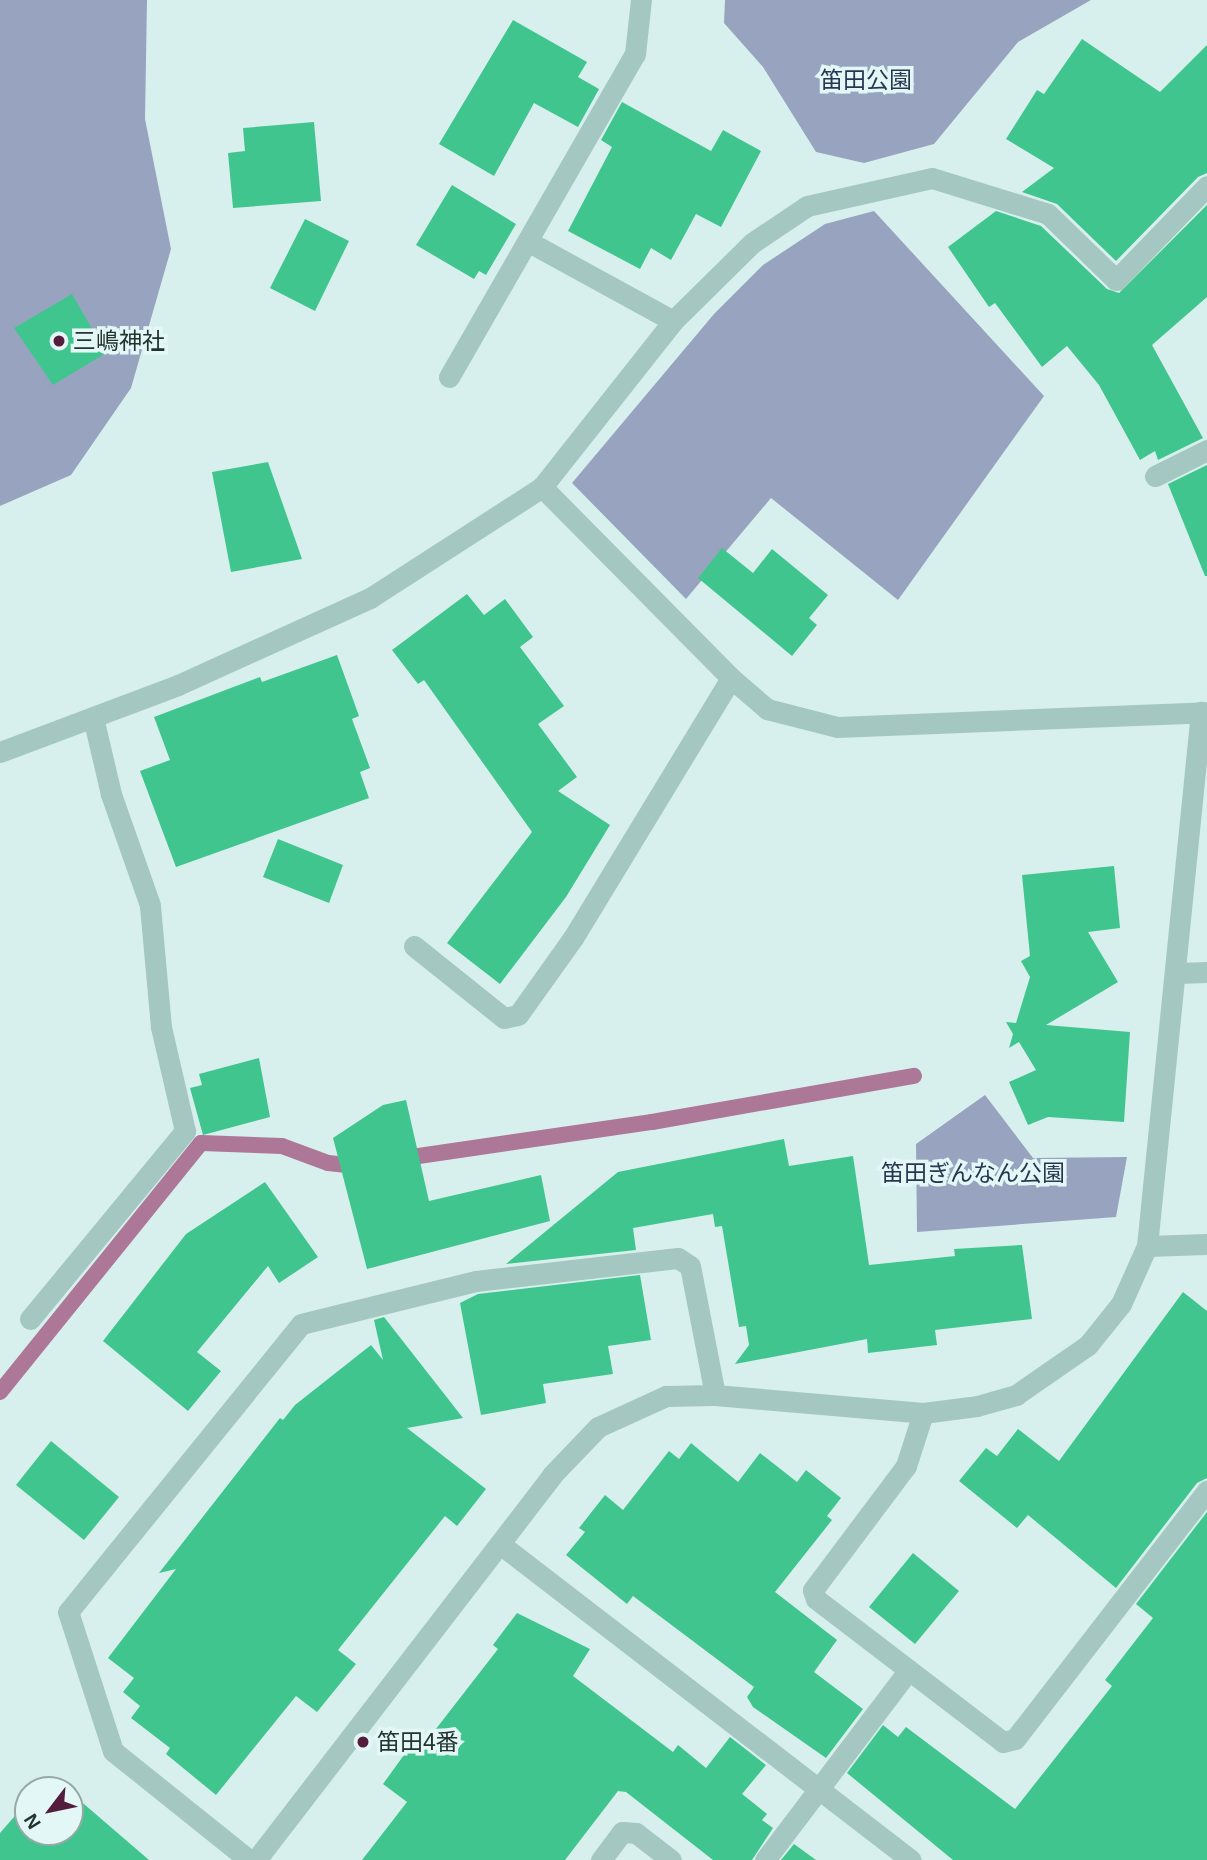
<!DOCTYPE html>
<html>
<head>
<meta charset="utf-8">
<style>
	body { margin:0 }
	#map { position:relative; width:1207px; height:1860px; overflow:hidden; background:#d7f0ed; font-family:Helvetica,"Noto Sans JP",sans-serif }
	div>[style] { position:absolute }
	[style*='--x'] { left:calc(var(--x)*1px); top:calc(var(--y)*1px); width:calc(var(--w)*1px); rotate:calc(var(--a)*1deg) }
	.green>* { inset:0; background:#98a4bf }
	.stream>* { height:16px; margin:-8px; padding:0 8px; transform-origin:8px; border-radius:8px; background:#ad7798 }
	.building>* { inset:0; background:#41c58f }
	.minor>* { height:21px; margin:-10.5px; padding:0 10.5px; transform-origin:10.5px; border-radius:10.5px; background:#a4c8c1 }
	.dots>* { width:19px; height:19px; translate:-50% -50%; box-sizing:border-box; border:4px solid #e3f8f6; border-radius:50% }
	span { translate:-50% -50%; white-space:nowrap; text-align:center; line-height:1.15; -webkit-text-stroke:7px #e3f8f6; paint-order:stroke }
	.park-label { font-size:23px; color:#293551 }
	.poi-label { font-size:23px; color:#25332f }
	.left { translate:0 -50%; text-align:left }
	.north { position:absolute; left:14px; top:1776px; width:70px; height:70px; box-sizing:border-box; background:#e3f8f6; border:2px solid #97a9a6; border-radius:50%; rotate:238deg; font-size:19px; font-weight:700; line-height:28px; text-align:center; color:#25332f }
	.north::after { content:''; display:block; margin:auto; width:24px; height:32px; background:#541c3d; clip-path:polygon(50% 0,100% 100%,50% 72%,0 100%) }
</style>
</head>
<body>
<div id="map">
	<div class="green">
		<div style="clip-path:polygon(0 0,147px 0,145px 119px,171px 249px,131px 388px,71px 475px,0 506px)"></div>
		<div style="clip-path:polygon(725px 0,1091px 0,1018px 42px,934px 144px,864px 163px,816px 152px,763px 67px,724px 23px)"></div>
		<div style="clip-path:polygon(874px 211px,1044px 396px,898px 600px,771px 498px,686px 599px,572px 483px,714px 314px,763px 265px,825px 224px)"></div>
		<div style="clip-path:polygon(985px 1095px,1033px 1158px,1127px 1157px,1116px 1217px,917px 1232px,916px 1144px)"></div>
	</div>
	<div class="stream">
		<div style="--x:398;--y:1159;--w:257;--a:-8.3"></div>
		<div style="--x:652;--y:1122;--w:266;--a:-10"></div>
		<div style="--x:0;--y:1392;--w:320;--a:-51.1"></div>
		<div style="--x:201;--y:1143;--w:81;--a:2.1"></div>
		<div style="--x:282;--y:1146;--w:49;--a:20.3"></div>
		<div style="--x:328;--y:1163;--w:31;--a:6"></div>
	</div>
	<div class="building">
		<div style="clip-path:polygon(513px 20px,587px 62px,578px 77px,599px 89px,578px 127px,534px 103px,494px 176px,439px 144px)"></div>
		<div style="clip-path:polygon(1082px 39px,1160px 92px,1207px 45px,1207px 173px,1198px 177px,1116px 261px,1057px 204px,1022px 192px,1054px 168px,1006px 139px,1037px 90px,1044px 94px)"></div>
		<div style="clip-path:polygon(622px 102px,711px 151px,723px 130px,761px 151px,721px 227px,696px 214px,671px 260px,651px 248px,640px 269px,568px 231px,612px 147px,601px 140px)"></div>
		<div style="clip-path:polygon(314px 122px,321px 201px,233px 208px,228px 153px,245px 151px,243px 128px)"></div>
		<div style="clip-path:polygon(452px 185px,516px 224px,486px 275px,479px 271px,474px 279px,416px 245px)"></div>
		<div style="clip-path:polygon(1207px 205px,1207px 297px,1152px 345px,1203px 438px,1158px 460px,1155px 451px,1140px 460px,1099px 385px,1067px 346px,1042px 367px,995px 303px,989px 307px,948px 247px,996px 211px,1041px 226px,1107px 289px,1119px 293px)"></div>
		<div style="clip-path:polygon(305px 219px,349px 241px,315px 311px,270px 288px)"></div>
		<div style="clip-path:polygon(72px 294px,106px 353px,53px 385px,14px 328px)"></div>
		<div style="clip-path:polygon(268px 462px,302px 559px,231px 572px,212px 472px)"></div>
		<div style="clip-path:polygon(1207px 465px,1207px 576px,1205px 576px,1168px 484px)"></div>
		<div style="clip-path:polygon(722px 548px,753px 573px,772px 549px,828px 595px,809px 618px,817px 625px,792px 656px,698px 578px)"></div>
		<div style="clip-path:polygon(467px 594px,484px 615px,505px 599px,533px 637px,520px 647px,564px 706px,538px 724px,577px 777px,558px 791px,610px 825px,566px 897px,500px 984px,447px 943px,532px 832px,424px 680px,418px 684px,392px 650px)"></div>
		<div style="clip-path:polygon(337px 655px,359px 716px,352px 719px,370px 768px,360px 772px,369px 798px,176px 867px,140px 771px,170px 760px,154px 717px,260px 677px,262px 682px)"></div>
		<div style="clip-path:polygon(278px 839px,343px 865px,329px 903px,263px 877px)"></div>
		<div style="clip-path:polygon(1114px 866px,1120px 928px,1088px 932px,1118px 982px,1046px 1025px,1130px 1032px,1124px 1122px,1048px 1117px,1028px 1125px,1009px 1082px,1036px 1070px,1019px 1042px,1009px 1048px,1013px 1034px,1006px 1022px,1016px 1023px,1030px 977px,1021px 961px,1030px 956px,1022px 875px)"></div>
		<div style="clip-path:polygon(259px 1058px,270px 1117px,203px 1135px,190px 1088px,202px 1085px,199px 1074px)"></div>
		<div style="clip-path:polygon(406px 1100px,429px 1201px,541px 1175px,550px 1221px,367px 1269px,333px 1138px,383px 1105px)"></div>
		<div style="clip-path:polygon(784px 1139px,789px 1166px,853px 1156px,869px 1265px,955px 1256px,954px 1249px,1022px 1245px,1032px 1319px,935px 1330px,937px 1345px,868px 1353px,867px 1339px,735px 1364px,749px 1345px,746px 1326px,739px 1327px,722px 1226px,715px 1227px,713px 1214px,633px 1228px,636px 1250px,506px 1264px,618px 1172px)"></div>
		<div style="clip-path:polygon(265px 1182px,318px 1257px,279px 1283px,268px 1266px,197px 1352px,221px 1371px,188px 1411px,103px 1341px,186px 1234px)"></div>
		<div style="clip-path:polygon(640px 1275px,651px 1340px,608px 1346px,613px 1374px,543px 1384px,546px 1403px,481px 1415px,460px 1303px,478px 1294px)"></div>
		<div style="clip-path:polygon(1183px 1292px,1207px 1311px,1207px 1478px,1197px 1483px,1116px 1588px,1028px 1515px,1017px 1528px,959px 1481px,986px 1448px,997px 1456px,1018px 1429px,1059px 1461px)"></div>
		<div style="clip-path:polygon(384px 1317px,463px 1418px,407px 1428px,486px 1489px,457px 1526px,445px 1516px,338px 1650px,356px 1664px,317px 1712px,296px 1696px,216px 1795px,166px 1754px,170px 1748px,131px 1718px,140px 1706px,123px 1692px,134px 1678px,108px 1658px,176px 1569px,159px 1573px,280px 1418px,283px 1420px,295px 1405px,371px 1345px,383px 1360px,374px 1320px)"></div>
		<div style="clip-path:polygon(51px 1441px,119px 1497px,84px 1540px,16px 1485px)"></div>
		<div style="clip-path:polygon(691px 1443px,738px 1482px,760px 1453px,797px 1482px,806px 1470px,841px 1498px,827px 1516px,832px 1520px,775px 1592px,837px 1640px,814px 1672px,863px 1709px,826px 1758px,753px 1707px,747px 1697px,754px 1687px,633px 1596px,627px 1604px,566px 1555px,585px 1532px,579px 1528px,605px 1495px,623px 1510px,669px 1451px,679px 1459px)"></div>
		<div style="clip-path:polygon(1207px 1512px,1207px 1860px,953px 1860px,847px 1773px,883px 1725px,898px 1737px,906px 1727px,1015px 1809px,1112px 1686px,1105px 1680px,1153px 1618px,1136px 1604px)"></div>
		<div style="clip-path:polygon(913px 1553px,959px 1591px,915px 1644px,869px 1607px)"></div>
		<div style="clip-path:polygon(517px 1613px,590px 1649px,573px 1676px,673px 1752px,678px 1745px,706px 1768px,730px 1737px,766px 1765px,742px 1794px,767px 1814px,762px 1820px,773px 1828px,752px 1860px,713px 1860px,626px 1792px,618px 1791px,565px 1860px,362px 1860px,407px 1802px,383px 1784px,417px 1737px,425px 1743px,498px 1649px,493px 1645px)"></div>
		<div style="clip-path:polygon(70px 1792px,149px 1860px,0 1860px,0 1833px,28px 1801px,28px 1832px,70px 1832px)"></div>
		<div style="clip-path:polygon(794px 1844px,816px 1860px,781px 1860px)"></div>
	</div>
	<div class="minor">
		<div style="--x:529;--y:242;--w:164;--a:28.7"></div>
		<div style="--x:449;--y:377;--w:373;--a:-60.1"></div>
		<div style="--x:635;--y:54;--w:54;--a:-83.7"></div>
		<div style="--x:1155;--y:476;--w:58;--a:-26.6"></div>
		<div style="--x:542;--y:487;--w:269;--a:45.3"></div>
		<div style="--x:731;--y:678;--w:48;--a:40.7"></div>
		<div style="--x:767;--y:709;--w:72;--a:14.4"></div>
		<div style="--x:837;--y:727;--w:370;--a:-2.3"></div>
		<div style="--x:0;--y:752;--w:190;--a:-20.6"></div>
		<div style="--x:178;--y:685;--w:211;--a:-24.4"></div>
		<div style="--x:370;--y:598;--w:205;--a:-32.8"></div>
		<div style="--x:542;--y:487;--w:211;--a:-51.7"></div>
		<div style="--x:673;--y:321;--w:111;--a:-44.6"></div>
		<div style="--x:752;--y:243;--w:66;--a:-33.9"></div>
		<div style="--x:807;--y:206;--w:128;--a:-12.6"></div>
		<div style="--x:932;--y:178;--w:121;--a:17.2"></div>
		<div style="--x:1048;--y:214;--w:95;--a:44.1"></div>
		<div style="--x:1116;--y:280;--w:131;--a:-45.9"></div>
		<div style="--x:414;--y:946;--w:115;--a:38.7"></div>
		<div style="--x:504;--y:1018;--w:14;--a:-12"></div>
		<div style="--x:518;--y:1015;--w:95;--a:-54.5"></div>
		<div style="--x:573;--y:938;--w:304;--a:-58.7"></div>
		<div style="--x:1178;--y:973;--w:29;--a:-2"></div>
		<div style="--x:1147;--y:1246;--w:60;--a:-1.9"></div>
		<div style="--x:30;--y:1319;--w:244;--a:-50.5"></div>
		<div style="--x:185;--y:1131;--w:107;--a:-103"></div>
		<div style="--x:161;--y:1027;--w:122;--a:-95.2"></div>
		<div style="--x:150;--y:905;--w:118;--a:-109.4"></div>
		<div style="--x:111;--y:794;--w:79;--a:-103.2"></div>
		<div style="--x:923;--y:1413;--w:56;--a:107.8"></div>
		<div style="--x:906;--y:1466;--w:155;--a:126.9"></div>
		<div style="--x:813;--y:1590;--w:9;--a:72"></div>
		<div style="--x:816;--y:1599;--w:235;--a:37.4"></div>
		<div style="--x:1003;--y:1742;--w:12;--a:-14"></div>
		<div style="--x:1015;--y:1739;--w:314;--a:-52.3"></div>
		<div style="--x:500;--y:1544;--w:518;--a:37.56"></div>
		<div style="--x:249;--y:1860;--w:174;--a:-141.3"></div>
		<div style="--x:113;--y:1751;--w:146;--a:-107.9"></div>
		<div style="--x:68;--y:1612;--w:370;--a:-51"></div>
		<div style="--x:301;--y:1324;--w:180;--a:-13.8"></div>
		<div style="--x:476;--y:1281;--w:203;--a:-6.5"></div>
		<div style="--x:678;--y:1258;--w:14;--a:34"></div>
		<div style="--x:690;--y:1266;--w:131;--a:79"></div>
		<div style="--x:256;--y:1860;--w:486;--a:-52.4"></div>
		<div style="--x:552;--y:1475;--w:66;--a:-46.2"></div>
		<div style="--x:598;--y:1427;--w:75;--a:-24.5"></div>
		<div style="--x:666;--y:1396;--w:49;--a:-1.2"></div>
		<div style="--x:715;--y:1395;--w:209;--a:4.9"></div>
		<div style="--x:923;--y:1413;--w:54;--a:-7.4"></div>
		<div style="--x:977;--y:1406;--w:41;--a:-15.8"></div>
		<div style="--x:1016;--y:1395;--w:88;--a:-34.8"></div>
		<div style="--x:1088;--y:1345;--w:53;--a:-51.2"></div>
		<div style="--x:1121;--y:1304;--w:64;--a:-65.9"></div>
		<div style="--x:1147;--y:1246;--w:537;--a:-84.23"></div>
		<div style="--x:601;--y:1860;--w:35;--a:-53"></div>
		<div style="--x:622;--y:1832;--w:14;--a:4"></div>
		<div style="--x:636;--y:1833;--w:44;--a:37.6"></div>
		<div style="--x:765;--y:1860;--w:237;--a:-52.9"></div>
	</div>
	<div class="dots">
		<div style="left:59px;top:341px;background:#541c3d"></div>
		<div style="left:363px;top:1742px;background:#541c3d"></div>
	</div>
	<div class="park-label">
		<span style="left:866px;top:80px">笛田公園</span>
		<span style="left:973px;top:1173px">笛田ぎんなん公園</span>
	</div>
	<div class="poi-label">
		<span class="left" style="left:73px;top:341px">三嶋神社</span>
		<span class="left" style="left:377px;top:1742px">笛田4番</span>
	</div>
	<div class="north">N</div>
</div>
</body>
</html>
